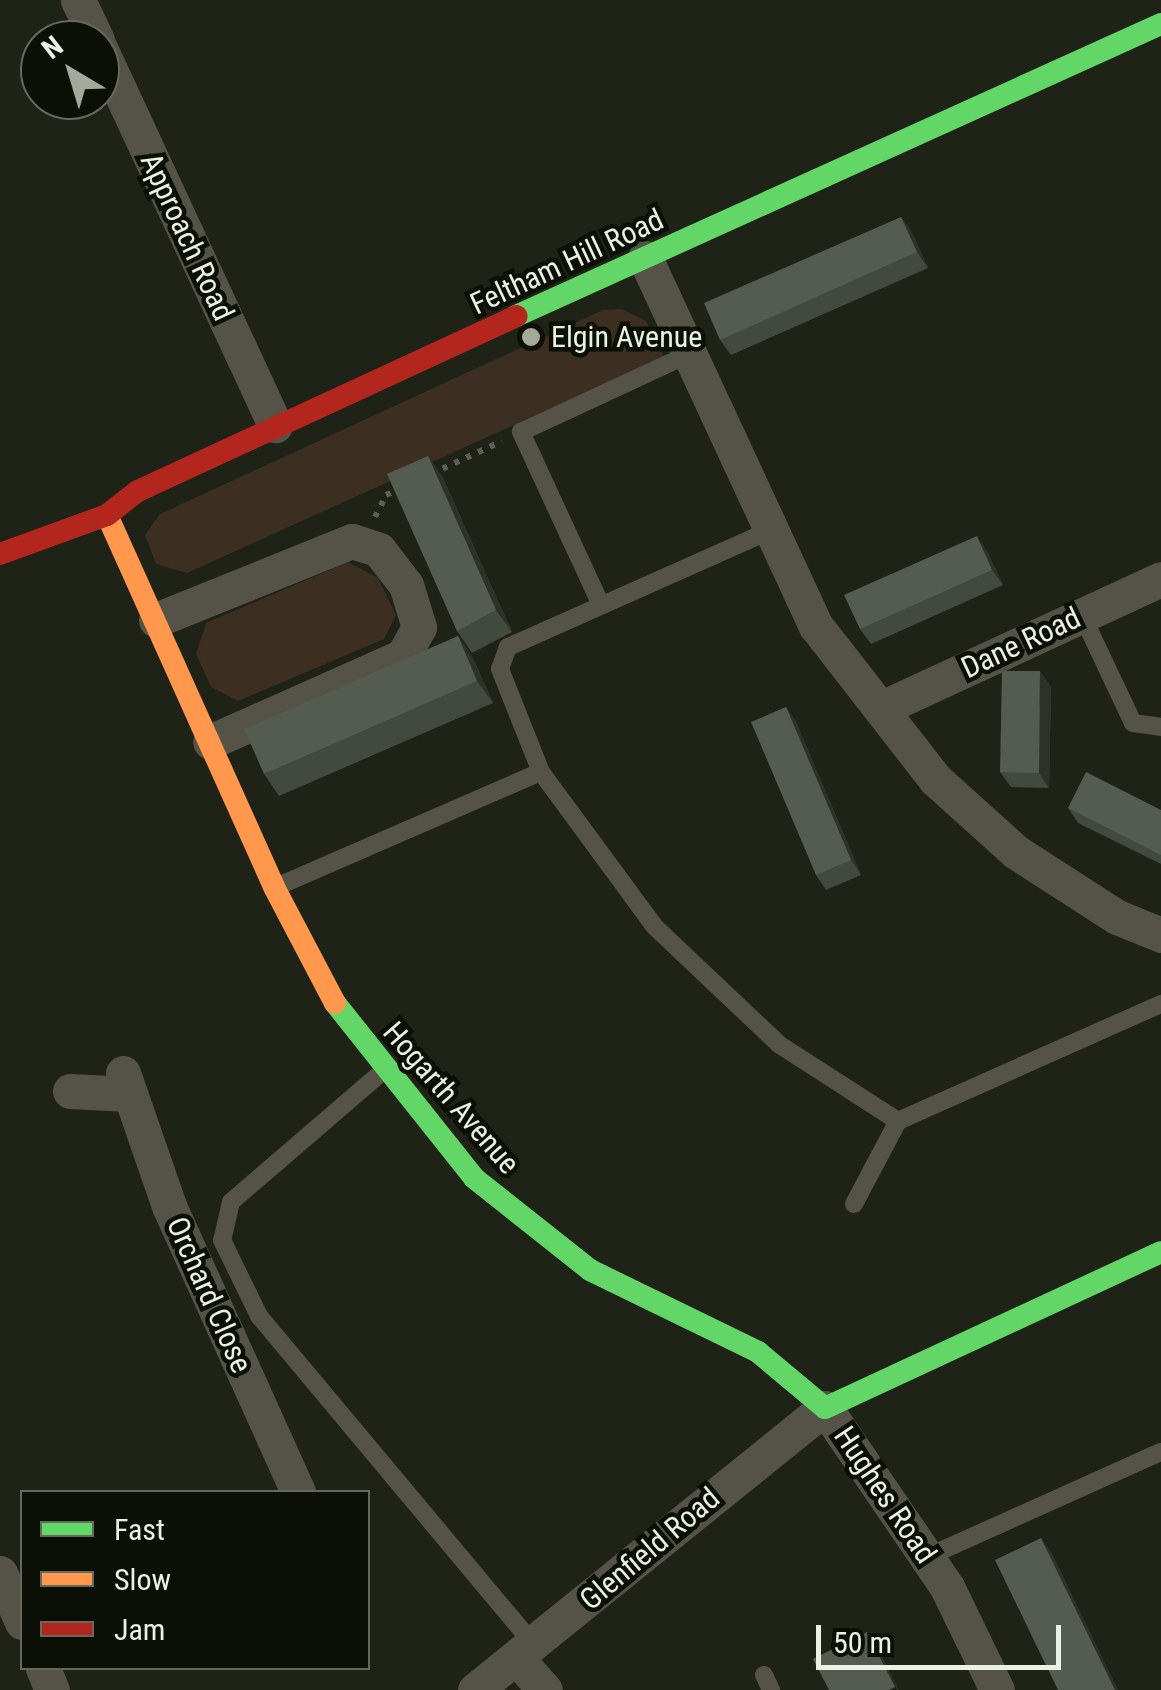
<!DOCTYPE html>
<html>
<head>
<meta charset="utf-8">
<style>
	body { margin:0 }
	#map { position:relative; width:1161px; height:1690px; overflow:hidden; background:#1f2217; font-family:"Roboto Condensed",sans-serif }
	div>[style] { position:absolute }
	[style*='--x'] { left:calc(var(--x)*1px); top:calc(var(--y)*1px); width:calc(var(--w)*1px); rotate:calc(var(--a)*1deg) }
	.green>* { inset:0; background:#3c2f21 }
	.path>* { height:6px; margin-top:-3px; transform-origin:0; background:repeating-linear-gradient(90deg,#5f5e54 0 5px,transparent 0 13px) }
	.lane>* { height:18px; margin:-9px; padding:0 9px; transform-origin:9px; border-radius:9px; background:#555347 }
	.street>* { height:35px; margin:-17.5px; padding:0 17.5px; transform-origin:17.5px; border-radius:17.5px; background:#555347 }
	.fast>* { height:22px; margin:-11px; padding:0 11px; transform-origin:11px; border-radius:11px; background:#63d668 }
	.slow>* { height:22px; margin:-11px; padding:0 11px; transform-origin:11px; border-radius:11px; background:#ff974d }
	.jam>* { height:22px; margin:-11px; padding:0 11px; transform-origin:11px; border-radius:11px; background:#b3261e }
	.wall>* { inset:0; background:#42493f }
	.shaded-wall>* { inset:0; background:#2c3228 }
	.building>* { inset:0; background:#545b51 }
	.dots>* { width:28px; height:28px; translate:-50% -50%; box-sizing:border-box; border:5px solid #0b0f06; border-radius:50% }
	span { translate:-50% -50%; white-space:nowrap; text-align:center; line-height:1.15; -webkit-text-stroke:9px #0b0f06; paint-order:stroke }
	.street-label { font-size:30px; color:#ebf1e3 }
	.poi-label { font-size:30px; color:#ebf1e3 }
	.left { translate:0 -50%; text-align:left }
	.legend { position:absolute; left:20px; top:1490px; width:350px; height:180px; box-sizing:border-box; background:#0b0f06; border:2px solid #65695e; margin:0; padding:12px 18px; list-style:none; font-size:30px; color:#ebf1e3 }
	.legend li { display:flex; align-items:center; gap:20px; height:50px }
	.legend b { width:50px; border:2px solid #65695e }
	.north { position:absolute; left:20px; top:20px; width:100px; height:100px; box-sizing:border-box; background:#0b0f06; border:2px solid #65695e; border-radius:50%; rotate:322deg; font-size:28px; font-weight:700; line-height:40px; text-align:center; color:#ebf1e3 }
	.north::after { content:''; display:block; margin:auto; width:35px; height:45px; background:#a4a99c; clip-path:polygon(50% 0,100% 100%,50% 72%,0 100%) }
	.scale { position:absolute; left:816px; top:1625px; width:245px; height:45px; box-sizing:border-box; border:5px solid #ebf1e3; border-top:0; padding-left:12px; font-size:30px; line-height:35px; white-space:nowrap; color:#ebf1e3; -webkit-text-stroke:8px #0b0f06; paint-order:stroke }
</style>
</head>
<body>
<div id="map">
	<div class="green">
		<div style="clip-path:polygon(621px 309px,646px 321px,664px 357px,187px 573px,156px 564px,145px 535px,160px 514px,603px 310px)"></div>
		<div style="clip-path:polygon(348px 562px,378px 578px,396px 615px,384px 639px,238px 701px,211px 687px,196px 654px,206px 623px)"></div>
	</div>
	<div class="path">
		<div style="--x:431;--y:474;--w:78;--a:-24.9"></div>
		<div style="--x:375;--y:517;--w:25;--a:-63"></div>
		<div style="--x:386;--y:495;--w:17;--a:-24"></div>
	</div>
	<div class="lane">
		<div style="--x:769;--y:531;--w:286;--a:156"></div>
		<div style="--x:508;--y:647;--w:23;--a:110"></div>
		<div style="--x:500;--y:669;--w:111;--a:68.3"></div>
		<div style="--x:541;--y:772;--w:191;--a:53.7"></div>
		<div style="--x:654;--y:926;--w:173;--a:43.4"></div>
		<div style="--x:780;--y:1045;--w:140;--a:32.8"></div>
		<div style="--x:898;--y:1121;--w:288;--a:-24"></div>
		<div style="--x:601;--y:605;--w:191;--a:-114.8"></div>
		<div style="--x:521;--y:432;--w:185;--a:-24.9"></div>
		<div style="--x:1082;--y:615;--w:119;--a:64.7"></div>
		<div style="--x:1133;--y:723;--w:28;--a:8"></div>
		<div style="--x:276;--y:887;--w:289;--a:-23.5"></div>
		<div style="--x:382;--y:1072;--w:199;--a:139.3"></div>
		<div style="--x:231;--y:1202;--w:39;--a:103"></div>
		<div style="--x:222;--y:1240;--w:85;--a:64"></div>
		<div style="--x:259;--y:1316;--w:430;--a:50.1"></div>
		<div style="--x:854;--y:1204;--w:94;--a:-62.1"></div>
		<div style="--x:927;--y:1557;--w:256;--a:-24.2"></div>
		<div style="--x:764;--y:1675;--w:17;--a:65"></div>
	</div>
	<div class="street">
		<div style="--x:78;--y:0;--w:44;--a:64.6"></div>
		<div style="--x:100;--y:48;--w:416;--a:65.1"></div>
		<div style="--x:645;--y:258;--w:406;--a:65.1"></div>
		<div style="--x:816;--y:626;--w:194;--a:52.1"></div>
		<div style="--x:935;--y:779;--w:109;--a:42"></div>
		<div style="--x:1016;--y:852;--w:120;--a:32.8"></div>
		<div style="--x:1117;--y:917;--w:48;--a:22.2"></div>
		<div style="--x:156;--y:620;--w:211;--a:-22"></div>
		<div style="--x:352;--y:541;--w:28;--a:18"></div>
		<div style="--x:379;--y:550;--w:44;--a:52.4"></div>
		<div style="--x:406;--y:585;--w:44;--a:72.8"></div>
		<div style="--x:419;--y:627;--w:33;--a:119"></div>
		<div style="--x:403;--y:656;--w:211;--a:156"></div>
		<div style="--x:882;--y:708;--w:307;--a:-24.8"></div>
		<div style="--x:123;--y:1073;--w:141;--a:70.9"></div>
		<div style="--x:169;--y:1206;--w:314;--a:65.7"></div>
		<div style="--x:70;--y:1091;--w:58;--a:3"></div>
		<div style="--x:0;--y:1573;--w:54;--a:65.8"></div>
		<div style="--x:518;--y:1660;--w:40;--a:48"></div>
		<div style="--x:43;--y:1668;--w:24;--a:68"></div>
		<div style="--x:475;--y:1690;--w:449;--a:-38.9"></div>
		<div style="--x:825;--y:1408;--w:217;--a:55.7"></div>
		<div style="--x:947;--y:1587;--w:114;--a:64.1"></div>
	</div>
	<div class="fast">
		<div style="--x:516;--y:316;--w:708;--a:-24.36"></div>
		<div style="--x:335;--y:1003;--w:223;--a:51.5"></div>
		<div style="--x:474;--y:1178;--w:148;--a:38.4"></div>
		<div style="--x:590;--y:1270;--w:187;--a:26"></div>
		<div style="--x:758;--y:1352;--w:87;--a:39.9"></div>
		<div style="--x:825;--y:1408;--w:370;--a:-24.9"></div>
	</div>
	<div class="slow">
		<div style="--x:107;--y:515;--w:408;--a:65.8"></div>
		<div style="--x:274;--y:887;--w:131;--a:62.3"></div>
	</div>
	<div class="jam">
		<div style="--x:0;--y:554;--w:114;--a:-20"></div>
		<div style="--x:107;--y:515;--w:39;--a:-38"></div>
		<div style="--x:138;--y:491;--w:417;--a:-24.8"></div>
	</div>
	<div class="wall">
		<div style="clip-path:polygon(901px 217px,912px 232px,928px 268px,731px 355px,720px 340px)"></div>
		<div style="clip-path:polygon(428px 456px,443px 478px,512px 632px,472px 653px,457px 631px)"></div>
		<div style="clip-path:polygon(987px 551px,1003px 585px,871px 644px,860px 629px)"></div>
		<div style="clip-path:polygon(458px 636px,473px 658px,493px 703px,279px 796px,264px 774px)"></div>
		<div style="clip-path:polygon(1051px 686px,1049px 788px,1011px 787px,1000px 772px)"></div>
		<div style="clip-path:polygon(786px 707px,796px 722px,861px 875px,826px 890px,816px 875px)"></div>
		<div style="clip-path:polygon(1068px 808px,1161px 810px,1161px 864px,1078px 823px)"></div>
	</div>
	<div class="shaded-wall">
		<div style="clip-path:polygon(901px 217px,912px 232px,928px 268px,917px 252px)"></div>
		<div style="clip-path:polygon(428px 456px,443px 478px,512px 632px,496px 610px)"></div>
		<div style="clip-path:polygon(977px 536px,987px 551px,1003px 585px,992px 570px)"></div>
		<div style="clip-path:polygon(458px 636px,473px 658px,493px 703px,477px 681px)"></div>
		<div style="clip-path:polygon(1040px 671px,1051px 686px,1049px 788px,1039px 773px)"></div>
		<div style="clip-path:polygon(786px 707px,796px 722px,861px 875px,851px 860px)"></div>
		<div style="clip-path:polygon(1041px 1538px,1052px 1553px,1118px 1690px,1115px 1690px)"></div>
		<div style="clip-path:polygon(867px 1632px,877px 1647px,899px 1690px,897px 1690px)"></div>
	</div>
	<div class="building">
		<div style="clip-path:polygon(901px 217px,917px 252px,720px 340px,704px 303px)"></div>
		<div style="clip-path:polygon(428px 456px,496px 610px,457px 631px,387px 474px)"></div>
		<div style="clip-path:polygon(977px 536px,992px 570px,860px 629px,844px 595px)"></div>
		<div style="clip-path:polygon(458px 636px,477px 681px,264px 774px,244px 729px)"></div>
		<div style="clip-path:polygon(1002px 671px,1040px 671px,1039px 773px,1000px 772px)"></div>
		<div style="clip-path:polygon(786px 707px,851px 860px,816px 875px,751px 722px)"></div>
		<div style="clip-path:polygon(1086px 772px,1161px 810px,1161px 855px,1068px 808px)"></div>
		<div style="clip-path:polygon(1041px 1538px,1115px 1690px,1058px 1690px,995px 1560px)"></div>
		<div style="clip-path:polygon(867px 1632px,895px 1687px,889px 1690px,829px 1690px,813px 1659px)"></div>
	</div>
	<div class="dots">
		<div style="left:531px;top:337px;background:#a4a99c"></div>
	</div>
	<div class="street-label">
		<span style="left:187px;top:237px;rotate:65deg">Approach Road</span>
		<span style="left:567px;top:262px;rotate:-25deg">Feltham Hill Road</span>
		<span style="left:1021px;top:643px;rotate:-25deg">Dane Road</span>
		<span style="left:451px;top:1098px;rotate:49deg">Hogarth Avenue</span>
		<span style="left:209px;top:1295px;rotate:66deg">Orchard Close</span>
		<span style="left:885px;top:1495px;rotate:56deg">Hughes Road</span>
		<span style="left:650px;top:1549px;rotate:-40deg">Glenfield Road</span>
	</div>
	<div class="poi-label">
		<span class="left" style="left:551px;top:337px">Elgin Avenue</span>
	</div>
	<ul class="legend">
	<li><b style="height:12px;background:#63d668"></b>Fast</li>
	<li><b style="height:12px;background:#ff974d"></b>Slow</li>
	<li><b style="height:12px;background:#b3261e"></b>Jam</li>
	</ul>
	<div class="north">N</div>
	<div class="scale">50 m</div>
</div>
</body>
</html>
